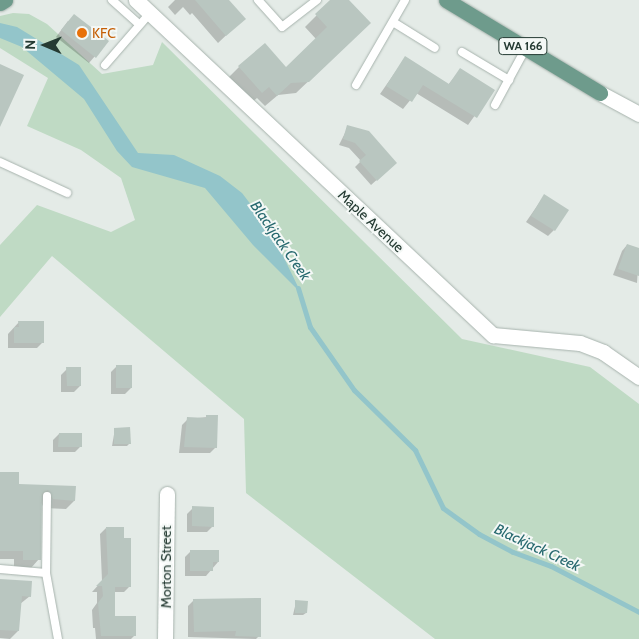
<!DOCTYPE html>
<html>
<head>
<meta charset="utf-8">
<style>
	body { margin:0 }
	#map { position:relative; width:639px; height:639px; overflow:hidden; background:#e4ebe7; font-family:Cabin,sans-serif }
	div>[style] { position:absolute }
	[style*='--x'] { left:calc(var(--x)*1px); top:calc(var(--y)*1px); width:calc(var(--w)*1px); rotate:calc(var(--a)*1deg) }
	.green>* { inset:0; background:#bfdac4 }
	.water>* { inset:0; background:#93c5ca }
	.shadow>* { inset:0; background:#0003 }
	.stream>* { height:5px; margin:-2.5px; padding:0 2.5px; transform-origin:2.5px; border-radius:2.5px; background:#93c5ca }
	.building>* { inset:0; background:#b9c6c0 }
	.roads { filter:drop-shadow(0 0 1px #a7b3ad) drop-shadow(0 0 1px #a7b3ad) }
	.lane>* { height:8px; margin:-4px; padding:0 4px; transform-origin:4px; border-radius:4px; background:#fff }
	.street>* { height:15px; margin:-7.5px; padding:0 7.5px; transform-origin:7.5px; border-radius:7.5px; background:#fff }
	.secondary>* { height:15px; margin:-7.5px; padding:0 7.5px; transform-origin:7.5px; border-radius:7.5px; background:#fff }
	.primary>* { height:15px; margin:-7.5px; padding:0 7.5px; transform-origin:7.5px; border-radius:7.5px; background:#6e9b8c }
	.dots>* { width:14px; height:14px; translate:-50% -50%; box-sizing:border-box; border:2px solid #f4f8f6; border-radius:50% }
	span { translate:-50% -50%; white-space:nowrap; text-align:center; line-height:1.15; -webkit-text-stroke:4px #f4f8f6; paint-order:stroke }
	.shield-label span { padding:1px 4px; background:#f4f8f6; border:1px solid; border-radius:4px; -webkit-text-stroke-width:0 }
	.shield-label { font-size:12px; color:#253b33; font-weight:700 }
	.food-label { font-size:14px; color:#c56008 }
	.left { translate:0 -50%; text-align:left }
	.street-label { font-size:14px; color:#253b33 }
	.water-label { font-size:15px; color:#27696f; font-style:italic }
	.north { position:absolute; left:20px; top:20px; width:50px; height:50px; -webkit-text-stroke:4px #f4f8f6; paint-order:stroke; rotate:271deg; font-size:14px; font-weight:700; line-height:20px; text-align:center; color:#253b33 }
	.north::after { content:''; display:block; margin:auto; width:18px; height:22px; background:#253b33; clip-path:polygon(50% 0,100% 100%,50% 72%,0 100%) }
</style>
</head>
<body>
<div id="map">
	<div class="green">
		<div style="clip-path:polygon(13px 13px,29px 14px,47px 24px,102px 74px,153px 65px,162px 42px,462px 339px,590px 367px,639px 404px,639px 639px,435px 639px,246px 493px,244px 419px,52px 256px,0 317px,0 245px,37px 205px,111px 232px,135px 220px,121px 178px,81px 150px,27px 126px,48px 78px,0 48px,0 16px)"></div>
	</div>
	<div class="water">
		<div style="clip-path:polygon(0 23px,17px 27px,79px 65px,138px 153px,174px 155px,220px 176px,242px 193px,271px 231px,301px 293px,253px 245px,205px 188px,132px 167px,117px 151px,84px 99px,22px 47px,0 38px)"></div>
	</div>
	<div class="shadow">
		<div style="clip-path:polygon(228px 0,236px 26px,218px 43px,192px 13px,190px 15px,183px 7px,175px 15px,168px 7px,175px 0)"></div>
		<div style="clip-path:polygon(332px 0,347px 0,357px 35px,296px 93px,278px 95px,265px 106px,257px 98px,250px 104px,228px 78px,239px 67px,286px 68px,316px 39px,305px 27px)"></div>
		<div style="clip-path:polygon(68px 21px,107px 42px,89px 63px,56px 37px)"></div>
		<div style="clip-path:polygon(405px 58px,448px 85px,460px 70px,493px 90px,468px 125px,416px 93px,403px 109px,380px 94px)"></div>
		<div style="clip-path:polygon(348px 127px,390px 168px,371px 185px,355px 167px,361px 161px,349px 148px,339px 145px)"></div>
		<div style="clip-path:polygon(544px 196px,554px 230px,548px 236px,526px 222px)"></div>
		<div style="clip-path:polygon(627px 245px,639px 249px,637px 283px,613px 275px,622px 251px)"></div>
		<div style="clip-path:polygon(19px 322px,43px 342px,37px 348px,8px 348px,8px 334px)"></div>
		<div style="clip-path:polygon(117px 366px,131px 388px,125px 394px,111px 394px,111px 372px)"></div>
		<div style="clip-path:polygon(67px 369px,80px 386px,74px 392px,61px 392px,61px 375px)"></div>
		<div style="clip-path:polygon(217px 416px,216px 447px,210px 453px,179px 453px,182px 425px,188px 419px)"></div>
		<div style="clip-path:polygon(115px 429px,129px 444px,127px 446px,112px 446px)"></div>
		<div style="clip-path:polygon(59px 434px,81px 446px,75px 452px,53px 452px,53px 440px)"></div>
		<div style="clip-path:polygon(0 473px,18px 485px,75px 487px,74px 501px,66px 509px,44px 508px,39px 499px,39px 559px,31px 568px,14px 568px,14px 559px,0 559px)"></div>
		<div style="clip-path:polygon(193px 508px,213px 526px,207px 532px,187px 532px,187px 514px)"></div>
		<div style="clip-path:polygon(106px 528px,129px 587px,124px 592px,113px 592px,114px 617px,135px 635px,131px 639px,96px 639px,95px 628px,93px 628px,92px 610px,97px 603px,97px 592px,92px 592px,102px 581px,100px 534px)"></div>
		<div style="clip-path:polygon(191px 551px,218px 562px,206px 576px,185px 576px,185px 557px)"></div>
		<div style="clip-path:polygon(0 580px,30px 596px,20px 604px,18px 631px,10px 639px,0 638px)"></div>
		<div style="clip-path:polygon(194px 600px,259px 636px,256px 639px,188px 637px,188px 606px)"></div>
		<div style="clip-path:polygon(296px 602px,306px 613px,303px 615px,293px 615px)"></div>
	</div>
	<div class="stream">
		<div style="--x:298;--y:288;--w:41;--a:72.9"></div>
		<div style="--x:310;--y:327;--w:77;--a:55.1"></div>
		<div style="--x:354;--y:390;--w:86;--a:44.5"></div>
		<div style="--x:415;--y:450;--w:64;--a:64.2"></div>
		<div style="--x:443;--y:508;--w:44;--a:35.8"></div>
		<div style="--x:479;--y:534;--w:38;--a:28"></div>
		<div style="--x:513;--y:552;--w:40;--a:20.2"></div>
		<div style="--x:551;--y:566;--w:99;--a:27.6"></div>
	</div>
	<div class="building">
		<div style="clip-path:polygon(195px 0,229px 0,246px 19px,226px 36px)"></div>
		<div style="clip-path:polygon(330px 0,349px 0,371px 23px,309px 82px,291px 83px,277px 96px,269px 87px,262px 93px,238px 66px,265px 43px,286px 67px,327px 27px,315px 14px)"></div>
		<div style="clip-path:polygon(74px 14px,109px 41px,96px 58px,61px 30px)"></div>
		<div style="clip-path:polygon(405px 56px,449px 84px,460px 68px,495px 90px,477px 118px,423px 85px,412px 102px,386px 86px)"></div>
		<div style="clip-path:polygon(0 64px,24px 75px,0 127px)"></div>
		<div style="clip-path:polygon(347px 125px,369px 131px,397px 163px,377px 181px,359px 161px,366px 155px,355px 143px,343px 139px)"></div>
		<div style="clip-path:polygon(544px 194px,569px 210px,555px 231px,531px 216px)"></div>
		<div style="clip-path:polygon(627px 244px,639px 248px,639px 276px,618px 269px)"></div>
		<div style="clip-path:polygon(18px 321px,44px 321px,44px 343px,14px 343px,14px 327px,19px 327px)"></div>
		<div style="clip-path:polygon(116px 365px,132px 365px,132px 388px,116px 388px)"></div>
		<div style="clip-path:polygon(66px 367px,81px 367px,81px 386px,67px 386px)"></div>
		<div style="clip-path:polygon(206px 415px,218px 415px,217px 448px,184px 447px,187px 417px,206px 418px)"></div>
		<div style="clip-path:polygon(130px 427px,131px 444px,114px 444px,114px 428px)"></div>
		<div style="clip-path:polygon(59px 433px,82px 433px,82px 447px,58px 447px)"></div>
		<div style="clip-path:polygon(0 472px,19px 472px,19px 484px,76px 486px,75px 501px,53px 499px,48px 490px,42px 494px,41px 560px,23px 560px,23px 551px,0 551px)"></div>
		<div style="clip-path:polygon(192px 506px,214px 507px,214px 527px,192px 526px)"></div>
		<div style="clip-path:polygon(106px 527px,124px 527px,124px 538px,131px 538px,131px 587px,115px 587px,115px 616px,136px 616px,136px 636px,101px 636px,98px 603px,103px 596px,102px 586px,96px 586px,108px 574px)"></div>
		<div style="clip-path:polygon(190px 550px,219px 550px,219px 562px,213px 562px,213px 571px,190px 571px)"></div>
		<div style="clip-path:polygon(0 579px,32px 581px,31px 597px,22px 596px,19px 631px,0 630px)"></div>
		<div style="clip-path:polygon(261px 598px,261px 637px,235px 636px,236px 631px,194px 632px,193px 599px)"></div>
		<div style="clip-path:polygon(295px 600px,308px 601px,307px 613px,295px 613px)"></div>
	</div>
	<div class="roads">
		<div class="lane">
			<div style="--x:112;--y:0;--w:36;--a:42"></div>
			<div style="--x:258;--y:0;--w:36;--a:48"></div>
			<div style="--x:282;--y:27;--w:44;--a:-37.6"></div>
			<div style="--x:393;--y:22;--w:49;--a:31.8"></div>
			<div style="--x:462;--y:52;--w:55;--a:30.8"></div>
			<div style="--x:105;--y:65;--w:69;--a:-49.1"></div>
			<div style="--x:356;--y:85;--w:98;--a:-60"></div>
			<div style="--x:495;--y:105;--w:65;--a:-61.5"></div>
			<div style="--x:0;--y:162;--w:74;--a:24.8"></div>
			<div style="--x:47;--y:496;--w:77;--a:90.7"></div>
			<div style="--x:46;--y:573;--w:67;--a:79.7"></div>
			<div style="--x:0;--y:569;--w:46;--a:5"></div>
		</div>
		<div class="street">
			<div style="--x:136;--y:0;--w:490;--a:43.2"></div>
			<div style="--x:493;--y:335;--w:87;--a:5.3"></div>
			<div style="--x:580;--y:343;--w:25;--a:21"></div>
			<div style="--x:603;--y:352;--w:44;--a:34.8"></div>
			<div style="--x:165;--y:639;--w:145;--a:-89.2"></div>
		</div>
		<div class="secondary">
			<div style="--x:600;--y:93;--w:44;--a:28.3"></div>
		</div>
		<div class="primary">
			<div style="--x:446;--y:0;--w:180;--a:31.1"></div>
			<div style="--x:0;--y:3;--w:6;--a:-31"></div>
		</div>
	</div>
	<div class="dots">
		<div style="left:82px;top:33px;background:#e8710a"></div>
	</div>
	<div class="shield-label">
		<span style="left:523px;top:46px">WA 166</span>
	</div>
	<div class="food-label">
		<span class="left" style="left:92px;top:33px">KFC</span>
	</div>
	<div class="street-label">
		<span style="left:371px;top:221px;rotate:43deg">Maple Avenue</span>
		<span style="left:166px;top:567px;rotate:-90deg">Morton Street</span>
	</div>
	<div class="water-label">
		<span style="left:280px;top:241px;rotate:55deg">Blackjack Creek</span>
		<span style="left:537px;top:548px;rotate:25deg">Blackjack Creek</span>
	</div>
	<div class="north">N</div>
</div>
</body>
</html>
